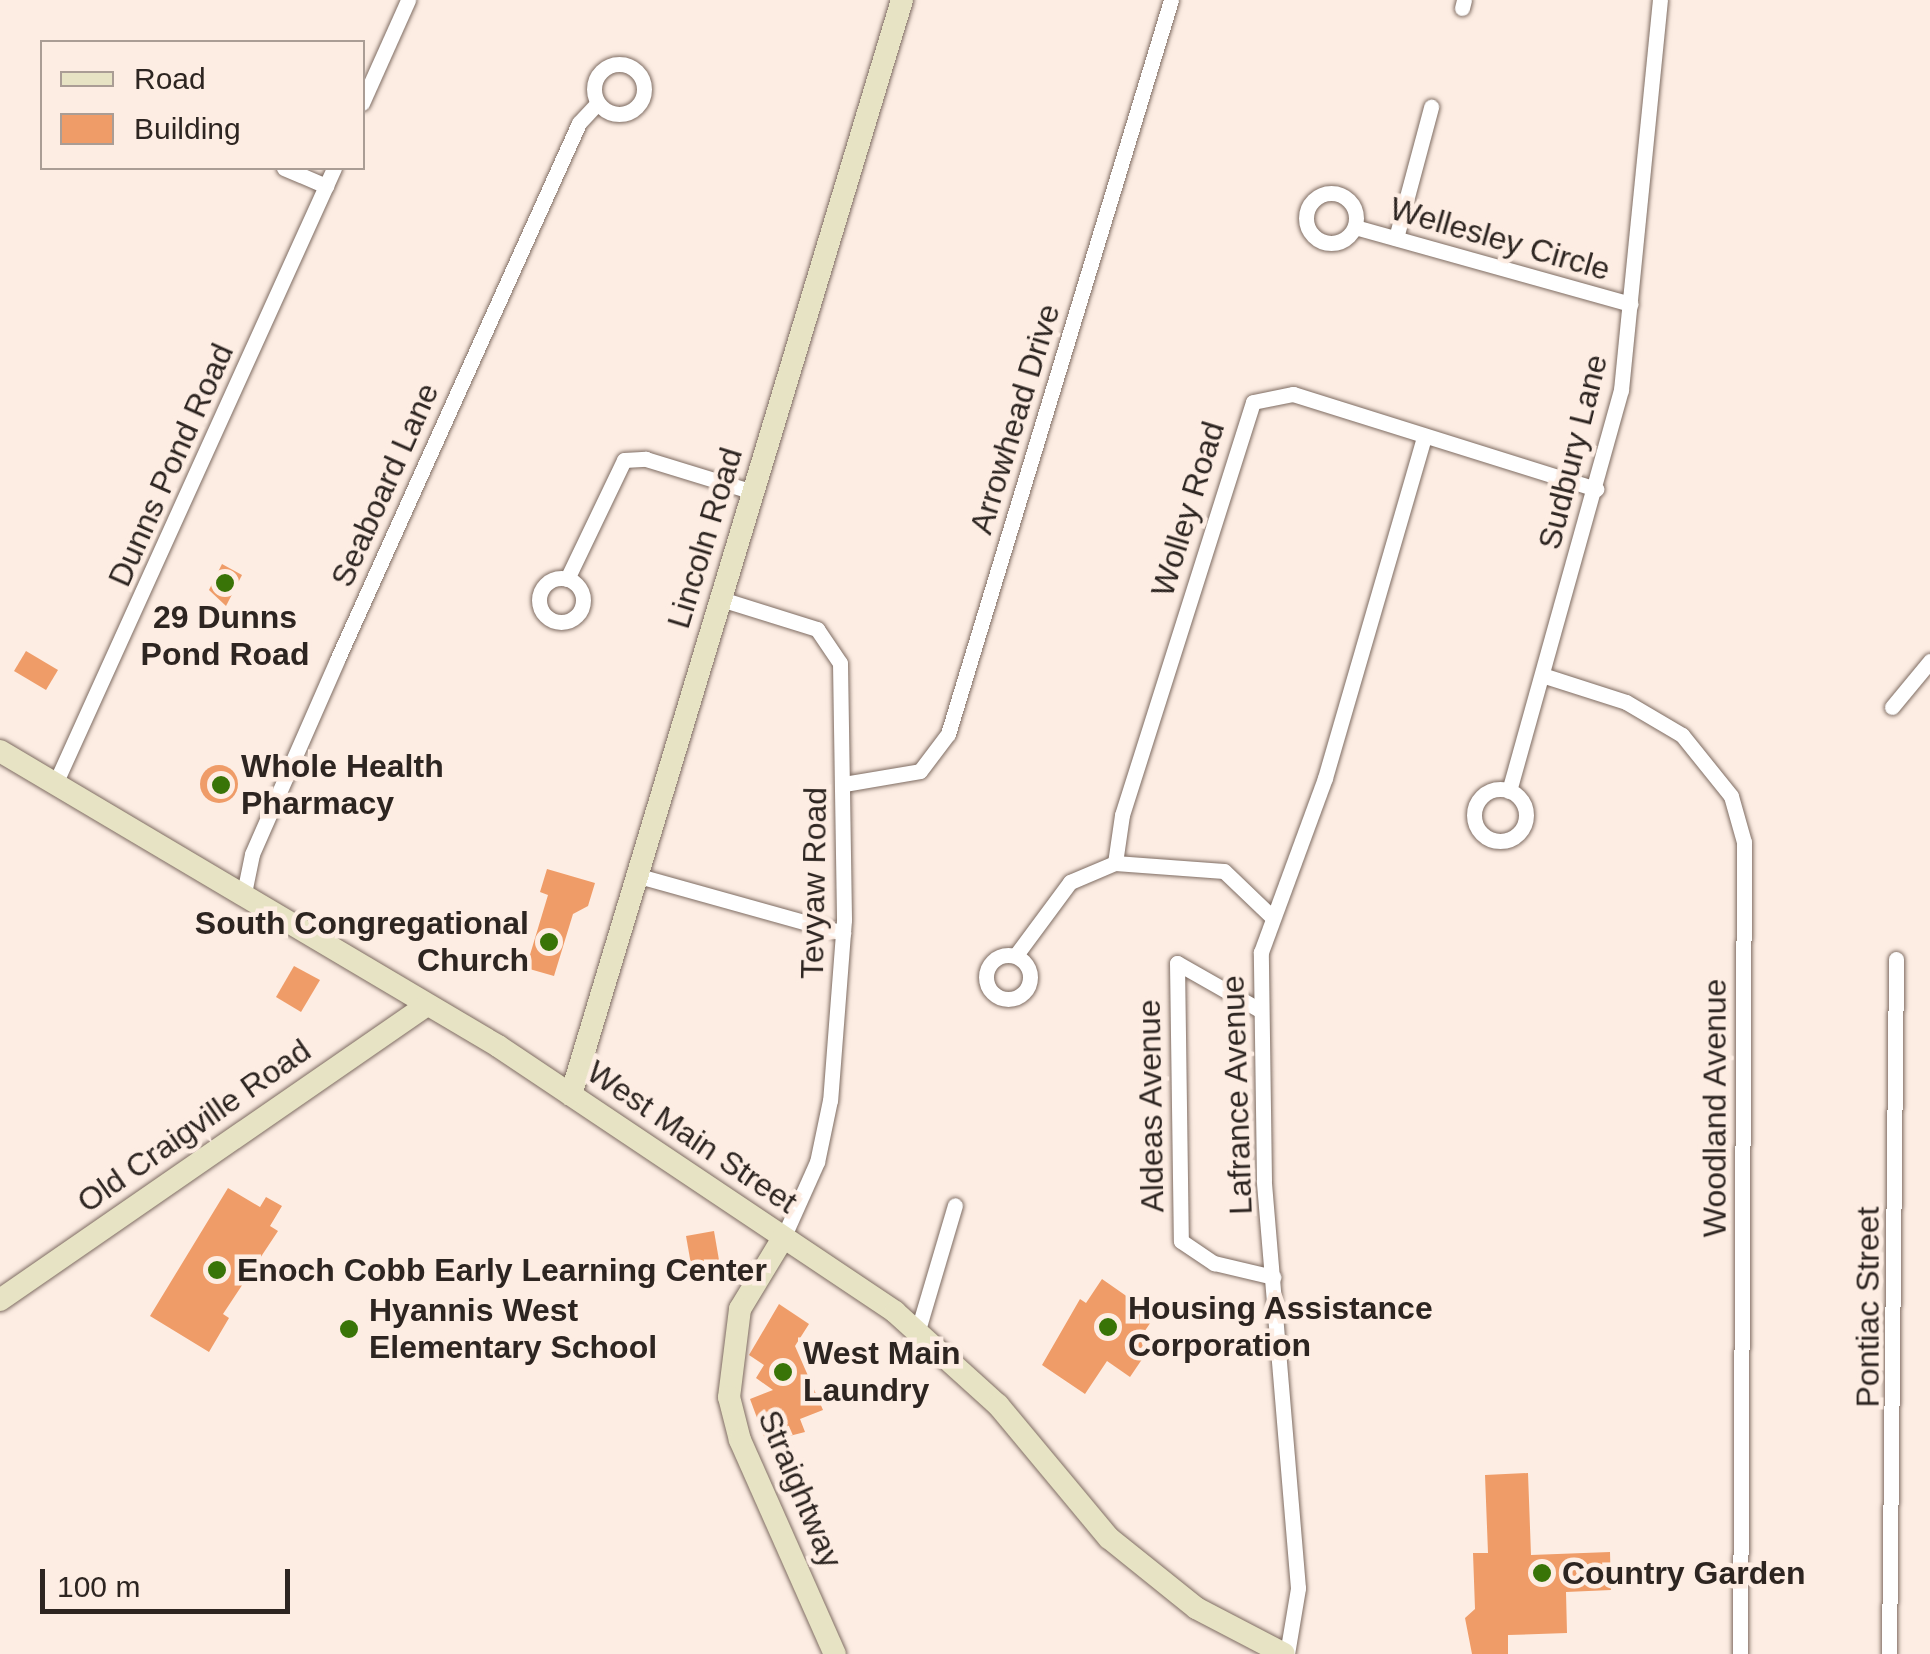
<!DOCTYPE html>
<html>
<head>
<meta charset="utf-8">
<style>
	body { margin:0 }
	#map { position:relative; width:1930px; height:1654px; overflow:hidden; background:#fdede3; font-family:Helvetica,sans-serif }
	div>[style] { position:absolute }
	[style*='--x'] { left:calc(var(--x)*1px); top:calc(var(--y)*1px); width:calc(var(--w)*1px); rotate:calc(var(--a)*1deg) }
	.building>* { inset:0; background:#ef9c68 }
	.round { border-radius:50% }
	.roads { filter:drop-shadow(0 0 2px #7e6c62) drop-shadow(0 0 2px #7e6c62) }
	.street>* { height:15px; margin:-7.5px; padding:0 7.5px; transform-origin:7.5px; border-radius:7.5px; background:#fff }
	.street>.ring { margin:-7.5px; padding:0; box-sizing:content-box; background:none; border:15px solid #fff; border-radius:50% }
	.secondary>* { height:22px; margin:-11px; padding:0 11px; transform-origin:11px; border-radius:11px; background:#e7e3c4 }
	.dots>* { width:28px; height:28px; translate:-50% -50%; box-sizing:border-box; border:5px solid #fdede3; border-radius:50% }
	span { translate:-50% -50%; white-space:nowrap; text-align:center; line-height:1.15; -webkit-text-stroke:9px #fdede3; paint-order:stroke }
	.street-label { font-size:32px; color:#2d2521 }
	.poi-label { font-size:32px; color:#2d2521; font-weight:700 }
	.left { translate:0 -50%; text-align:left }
	.right { translate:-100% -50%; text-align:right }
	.legend { position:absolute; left:40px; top:40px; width:325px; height:130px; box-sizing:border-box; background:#fdede3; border:2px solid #aa9d95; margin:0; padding:12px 18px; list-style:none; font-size:30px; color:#2d2521 }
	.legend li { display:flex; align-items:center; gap:20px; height:50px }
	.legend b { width:50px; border:2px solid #aa9d95 }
	.scale { position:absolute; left:40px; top:1569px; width:250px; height:45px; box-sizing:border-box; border:5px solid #2d2521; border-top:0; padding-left:12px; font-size:30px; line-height:35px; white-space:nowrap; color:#2d2521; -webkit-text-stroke:8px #fdede3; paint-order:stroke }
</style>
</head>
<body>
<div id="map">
	<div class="building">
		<div style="clip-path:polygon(222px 564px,242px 575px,226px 606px,209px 590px)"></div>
		<div style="clip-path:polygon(26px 651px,58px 670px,46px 690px,14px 671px)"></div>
		<div class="round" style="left:200px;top:765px;width:38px;height:38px"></div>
		<div style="clip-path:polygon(547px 869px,595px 883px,588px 906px,573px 914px,554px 976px,526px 968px,548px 895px,540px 892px)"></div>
		<div style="clip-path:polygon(294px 966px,320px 980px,301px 1012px,276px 997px)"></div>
		<div style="clip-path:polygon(228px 1188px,260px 1207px,266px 1197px,282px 1206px,270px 1226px,278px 1231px,223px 1314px,229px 1318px,209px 1352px,150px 1316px)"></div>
		<div style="clip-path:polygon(714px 1231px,720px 1266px,692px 1270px,686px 1236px)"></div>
		<div style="clip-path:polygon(1102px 1279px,1155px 1316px,1140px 1338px,1151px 1346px,1130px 1377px,1107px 1361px,1085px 1394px,1042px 1365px,1080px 1299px,1086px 1303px)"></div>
		<div style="clip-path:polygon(779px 1304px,809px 1324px,795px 1346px,823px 1410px,800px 1419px,805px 1432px,766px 1442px,750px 1399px,773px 1390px,756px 1378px,764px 1365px,749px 1355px)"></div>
		<div style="clip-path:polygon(1528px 1473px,1531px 1555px,1610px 1552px,1611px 1590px,1566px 1592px,1567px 1633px,1508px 1635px,1508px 1654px,1472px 1654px,1465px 1618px,1475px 1609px,1473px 1553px,1488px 1553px,1485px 1475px)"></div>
	</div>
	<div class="roads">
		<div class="street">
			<div style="--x:1462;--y:8;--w:8;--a:-76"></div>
			<div class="ring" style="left:594px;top:64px;width:35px;height:35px"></div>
			<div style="--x:362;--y:103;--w:113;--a:-65.9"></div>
			<div style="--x:284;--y:168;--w:46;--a:23.2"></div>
			<div class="ring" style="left:1306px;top:193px;width:35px;height:35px"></div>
			<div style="--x:1355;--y:227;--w:286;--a:15.6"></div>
			<div style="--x:1396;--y:238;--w:136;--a:-75"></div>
			<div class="ring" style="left:539px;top:578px;width:29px;height:29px"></div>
			<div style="--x:567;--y:579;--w:132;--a:-64.4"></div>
			<div style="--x:624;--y:460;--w:22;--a:-3"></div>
			<div style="--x:646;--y:459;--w:112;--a:17.1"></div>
			<div style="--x:721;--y:599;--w:101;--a:17.4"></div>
			<div style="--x:817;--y:629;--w:41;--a:55.9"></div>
			<div style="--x:840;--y:663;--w:257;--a:89.1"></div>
			<div style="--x:844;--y:920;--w:181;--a:94.4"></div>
			<div style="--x:830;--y:1100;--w:63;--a:101.8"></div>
			<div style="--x:817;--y:1162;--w:83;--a:114.1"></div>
			<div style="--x:1542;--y:675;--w:88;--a:17.8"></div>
			<div style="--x:1626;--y:702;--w:65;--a:30.5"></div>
			<div style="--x:1682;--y:735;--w:78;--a:51.2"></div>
			<div style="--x:1731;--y:796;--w:48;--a:74.2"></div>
			<div style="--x:1744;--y:842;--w:812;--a:90.28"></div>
			<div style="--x:1892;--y:707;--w:60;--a:-50.4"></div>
			<div style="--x:55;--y:784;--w:676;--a:-65.63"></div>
			<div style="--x:844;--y:784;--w:77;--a:-9.7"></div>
			<div style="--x:920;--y:771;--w:46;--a:-52.9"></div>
			<div style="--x:948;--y:734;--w:767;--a:-73.1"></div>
			<div class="ring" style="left:1474px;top:789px;width:37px;height:37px"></div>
			<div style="--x:1509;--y:791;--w:416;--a:-74.4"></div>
			<div style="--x:1621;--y:390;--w:392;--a:-84.3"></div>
			<div style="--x:1115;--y:863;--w:49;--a:-81.7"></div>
			<div style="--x:1122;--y:815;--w:433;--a:-72.4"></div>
			<div style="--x:1253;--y:402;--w:41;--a:-11.3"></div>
			<div style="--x:1293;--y:394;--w:318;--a:17.4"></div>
			<div style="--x:639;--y:876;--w:212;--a:15.6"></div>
			<div style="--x:243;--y:898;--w:45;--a:-78.4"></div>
			<div style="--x:252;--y:854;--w:212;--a:-66.3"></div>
			<div style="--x:337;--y:660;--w:589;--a:-65.74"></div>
			<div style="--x:579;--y:123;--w:26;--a:-47"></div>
			<div class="ring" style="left:986px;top:955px;width:29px;height:29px"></div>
			<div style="--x:1016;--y:955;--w:91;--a:-53.5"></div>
			<div style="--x:1070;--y:882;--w:49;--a:-22.9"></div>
			<div style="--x:1115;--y:863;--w:109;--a:4.2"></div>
			<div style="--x:1224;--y:871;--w:66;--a:43.8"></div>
			<div style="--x:1258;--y:1009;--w:93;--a:-150.4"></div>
			<div style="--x:1177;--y:963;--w:278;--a:89.2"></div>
			<div style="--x:1181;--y:1241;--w:40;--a:34"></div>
			<div style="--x:1214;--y:1263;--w:61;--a:13.3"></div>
			<div style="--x:918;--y:1330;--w:130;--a:-73.5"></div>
			<div style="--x:1287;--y:1654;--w:67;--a:-80.5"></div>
			<div style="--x:1298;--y:1588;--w:409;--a:-94.8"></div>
			<div style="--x:1264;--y:1180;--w:228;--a:-90.8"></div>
			<div style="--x:1261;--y:952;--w:185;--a:-69.8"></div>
			<div style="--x:1325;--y:778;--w:355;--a:-73.8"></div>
			<div style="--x:1889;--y:1654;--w:695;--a:-89.42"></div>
		</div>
		<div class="secondary">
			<div style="--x:0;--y:751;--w:579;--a:30.64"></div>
			<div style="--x:498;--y:1046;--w:478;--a:33.8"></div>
			<div style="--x:895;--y:1312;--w:139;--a:42.1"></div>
			<div style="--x:998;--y:1405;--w:173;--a:50.2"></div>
			<div style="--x:1109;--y:1538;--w:112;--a:38.8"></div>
			<div style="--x:1196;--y:1608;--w:99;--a:27.6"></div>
			<div style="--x:571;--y:1095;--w:1144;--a:-73.18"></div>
			<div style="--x:783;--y:1238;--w:83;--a:121.2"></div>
			<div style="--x:740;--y:1309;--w:89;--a:97.1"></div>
			<div style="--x:729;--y:1397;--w:44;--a:75.7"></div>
			<div style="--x:740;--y:1440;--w:234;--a:66.1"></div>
			<div style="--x:0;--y:1300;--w:519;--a:-34.64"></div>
		</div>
	</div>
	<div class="dots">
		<div style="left:225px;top:583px;background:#397407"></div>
		<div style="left:221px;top:785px;background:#397407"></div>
		<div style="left:549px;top:942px;background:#397407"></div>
		<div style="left:217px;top:1270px;background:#397407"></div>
		<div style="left:1108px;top:1327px;background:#397407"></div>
		<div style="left:349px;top:1329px;background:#397407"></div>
		<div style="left:783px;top:1372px;background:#397407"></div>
		<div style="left:1542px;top:1573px;background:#397407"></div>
	</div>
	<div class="street-label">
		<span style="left:1500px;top:239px;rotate:16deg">Wellesley Circle</span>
		<span style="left:1015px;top:419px;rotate:-73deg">Arrowhead Drive</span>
		<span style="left:1573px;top:452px;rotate:-76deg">Sudbury Lane</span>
		<span style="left:171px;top:465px;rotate:-66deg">Dunns Pond Road</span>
		<span style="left:385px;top:485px;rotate:-66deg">Seaboard Lane</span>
		<span style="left:1188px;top:509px;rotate:-73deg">Wolley Road</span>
		<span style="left:705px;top:538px;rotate:-73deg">Lincoln Road</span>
		<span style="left:814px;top:883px;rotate:-89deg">Tevyaw Road</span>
		<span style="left:1237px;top:1095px;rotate:-92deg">Lafrance Avenue</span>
		<span style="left:1151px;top:1106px;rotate:-91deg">Aldeas Avenue</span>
		<span style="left:1715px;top:1108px;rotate:-90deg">Woodland Avenue</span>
		<span style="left:194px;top:1126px;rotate:-35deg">Old Craigville Road</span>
		<span style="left:692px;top:1137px;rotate:34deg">West Main Street</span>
		<span style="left:1868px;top:1307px;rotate:-90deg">Pontiac Street</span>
		<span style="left:800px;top:1489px;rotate:67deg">Straightway</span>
	</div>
	<div class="poi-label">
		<span style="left:225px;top:636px">29 Dunns<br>Pond Road</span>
		<span class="left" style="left:241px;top:785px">Whole Health<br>Pharmacy</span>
		<span class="right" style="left:529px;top:942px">South Congregational<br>Church</span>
		<span class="left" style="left:237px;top:1270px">Enoch Cobb Early Learning Center</span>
		<span class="left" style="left:1128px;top:1327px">Housing Assistance<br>Corporation</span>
		<span class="left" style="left:369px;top:1329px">Hyannis West<br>Elementary School</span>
		<span class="left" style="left:803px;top:1372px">West Main<br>Laundry</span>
		<span class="left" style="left:1562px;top:1573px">Country Garden</span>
	</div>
	<ul class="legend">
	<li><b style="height:12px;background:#e7e3c4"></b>Road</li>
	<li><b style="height:28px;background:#ef9c68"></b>Building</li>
	</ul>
	<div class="scale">100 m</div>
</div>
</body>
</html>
